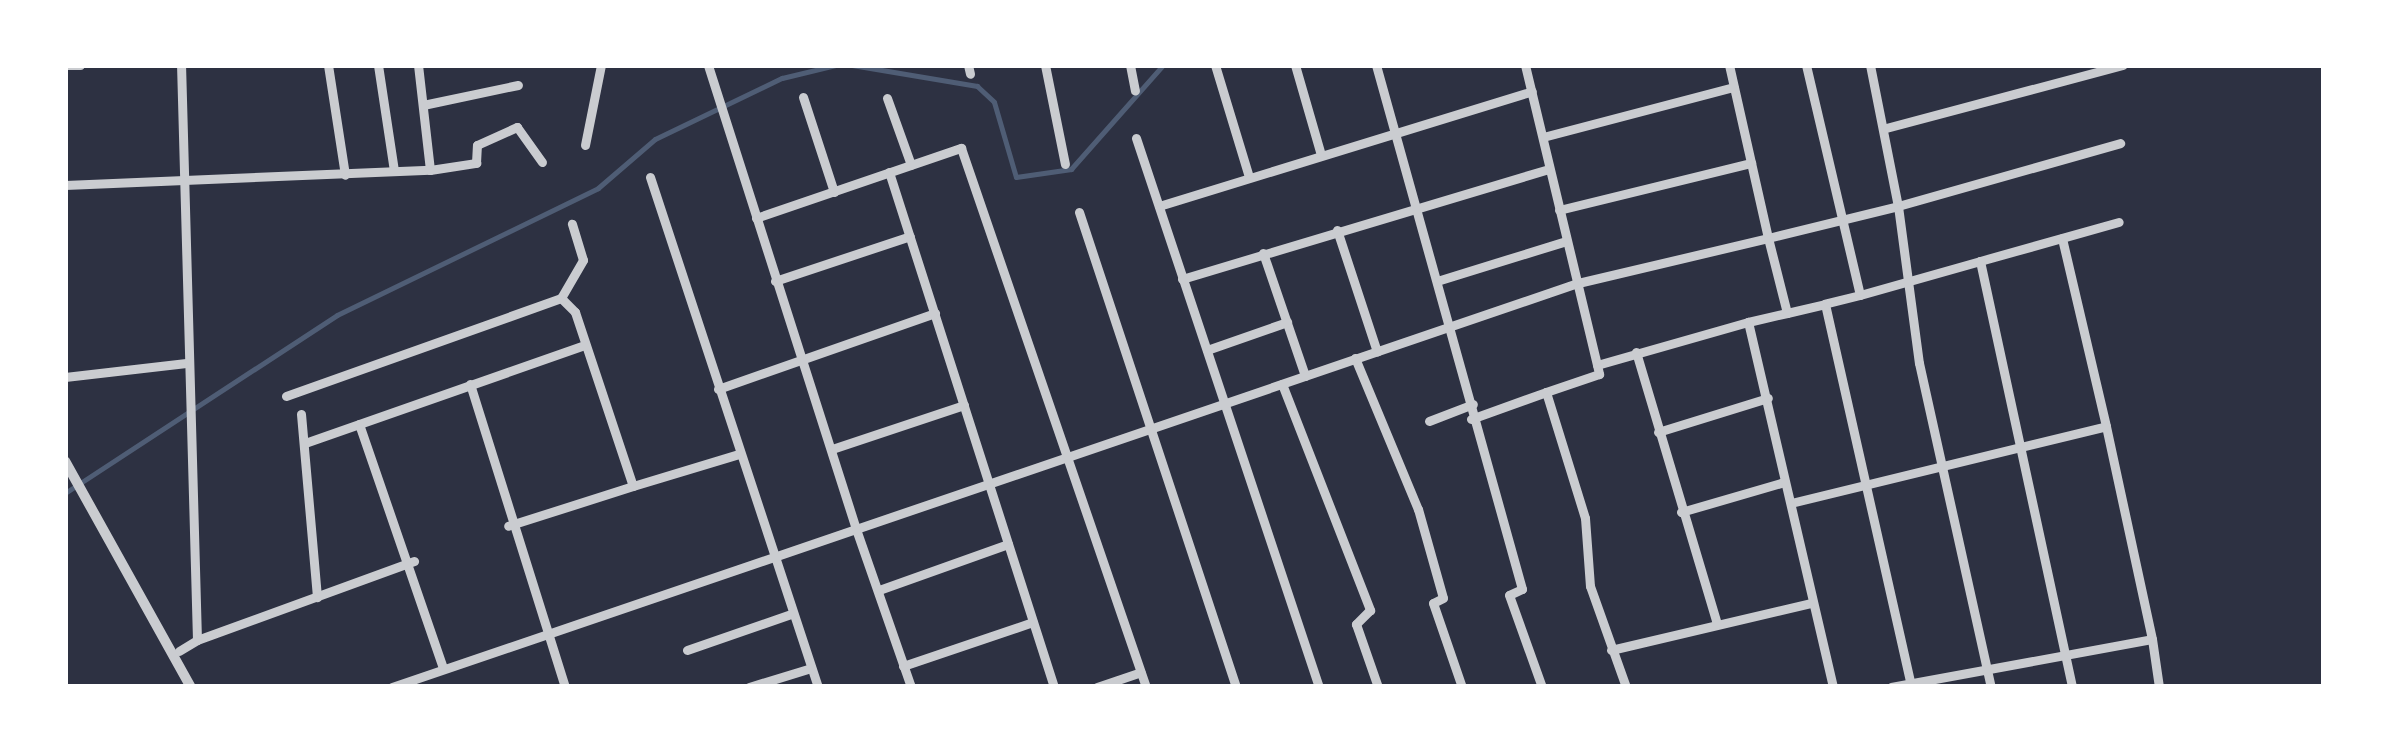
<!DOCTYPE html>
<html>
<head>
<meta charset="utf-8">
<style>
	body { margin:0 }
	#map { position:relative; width:2389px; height:752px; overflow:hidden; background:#2d3142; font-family:Arial,sans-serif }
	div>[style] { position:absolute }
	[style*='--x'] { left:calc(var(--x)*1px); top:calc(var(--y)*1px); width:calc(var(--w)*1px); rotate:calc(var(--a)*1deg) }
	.stream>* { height:5px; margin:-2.5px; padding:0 2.5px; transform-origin:2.5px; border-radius:2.5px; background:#4f5d75 }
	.minor>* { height:9px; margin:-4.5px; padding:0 4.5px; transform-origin:4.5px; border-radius:4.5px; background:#caccd0 }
	.tertiary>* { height:10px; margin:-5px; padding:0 5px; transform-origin:5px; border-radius:5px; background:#caccd0 }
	span { translate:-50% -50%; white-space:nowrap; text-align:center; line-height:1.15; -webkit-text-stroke:9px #fff; paint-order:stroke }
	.frame { position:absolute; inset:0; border:68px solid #fff; pointer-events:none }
</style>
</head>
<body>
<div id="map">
	<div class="stream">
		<div style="--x:852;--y:65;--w:127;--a:9.5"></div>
		<div style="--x:977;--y:86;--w:23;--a:43"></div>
		<div style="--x:994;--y:102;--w:78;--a:73.7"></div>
		<div style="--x:1016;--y:177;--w:56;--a:-8.3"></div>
		<div style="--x:1071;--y:169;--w:139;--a:-48.5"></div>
		<div style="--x:65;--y:493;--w:325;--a:-33.2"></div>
		<div style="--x:337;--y:315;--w:290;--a:-25.9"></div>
		<div style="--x:598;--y:188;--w:75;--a:-40.7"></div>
		<div style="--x:655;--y:139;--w:141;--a:-25.7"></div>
		<div style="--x:782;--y:78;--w:56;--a:-13.5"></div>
	</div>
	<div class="minor">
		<div style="--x:65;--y:65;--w:15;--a:0"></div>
		<div style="--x:328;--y:65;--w:111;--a:81.2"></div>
		<div style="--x:378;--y:65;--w:107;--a:81.4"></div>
		<div style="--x:968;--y:65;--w:9;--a:77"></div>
		<div style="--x:1045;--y:65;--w:101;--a:78.6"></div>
		<div style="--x:1130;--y:65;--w:26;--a:79"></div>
		<div style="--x:1215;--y:65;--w:117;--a:73.1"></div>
		<div style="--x:1295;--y:65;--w:94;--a:73.9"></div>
		<div style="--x:1376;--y:65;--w:544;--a:74.43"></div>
		<div style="--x:1522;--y:589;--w:14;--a:155"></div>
		<div style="--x:1509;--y:595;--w:98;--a:70.3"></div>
		<div style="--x:1525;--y:65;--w:318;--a:76.5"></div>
		<div style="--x:1599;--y:374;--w:56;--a:161.2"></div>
		<div style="--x:1546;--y:392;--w:132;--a:72.8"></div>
		<div style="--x:1585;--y:518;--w:68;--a:85.8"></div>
		<div style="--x:1590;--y:586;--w:107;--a:70.4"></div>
		<div style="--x:1806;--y:65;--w:236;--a:76.8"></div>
		<div style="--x:1860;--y:295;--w:36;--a:166"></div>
		<div style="--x:1825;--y:304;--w:393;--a:77.3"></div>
		<div style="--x:1870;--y:65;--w:144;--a:78.8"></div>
		<div style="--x:1898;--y:206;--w:231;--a:-15.8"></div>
		<div style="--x:803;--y:97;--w:100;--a:71.9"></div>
		<div style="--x:887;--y:98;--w:71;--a:70.3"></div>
		<div style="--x:423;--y:105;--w:97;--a:-11.9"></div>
		<div style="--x:1886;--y:128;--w:245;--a:-14.9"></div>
		<div style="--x:1543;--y:137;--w:197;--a:-14.7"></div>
		<div style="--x:1136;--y:138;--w:579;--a:71.57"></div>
		<div style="--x:585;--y:145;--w:82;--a:-78.7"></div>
		<div style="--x:430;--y:170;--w:47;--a:-8.7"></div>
		<div style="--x:476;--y:163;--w:18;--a:-87"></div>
		<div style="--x:477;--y:145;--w:44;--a:-24.2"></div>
		<div style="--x:517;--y:127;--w:43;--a:54.5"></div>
		<div style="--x:889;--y:172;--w:541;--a:72.24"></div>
		<div style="--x:650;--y:177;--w:537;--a:71.77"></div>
		<div style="--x:65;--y:185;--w:365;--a:-2.4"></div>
		<div style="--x:430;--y:170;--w:106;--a:-96.5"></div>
		<div style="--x:1159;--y:206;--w:390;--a:-17.1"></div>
		<div style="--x:1559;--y:210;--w:198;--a:-13.8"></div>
		<div style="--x:1079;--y:212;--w:500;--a:71.71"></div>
		<div style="--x:756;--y:218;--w:217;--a:-18.9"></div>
		<div style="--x:961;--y:148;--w:570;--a:71.06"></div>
		<div style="--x:1337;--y:230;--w:128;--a:71.8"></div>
		<div style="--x:1263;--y:253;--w:130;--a:71.1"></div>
		<div style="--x:1980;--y:261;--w:144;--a:-15.7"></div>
		<div style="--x:1182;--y:279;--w:383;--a:-16.7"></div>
		<div style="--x:775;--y:281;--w:142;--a:-18.4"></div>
		<div style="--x:1437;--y:281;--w:135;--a:-17.2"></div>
		<div style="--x:1860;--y:295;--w:125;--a:-15.8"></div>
		<div style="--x:1980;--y:261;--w:436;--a:77.8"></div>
		<div style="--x:561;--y:298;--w:44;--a:-59.9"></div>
		<div style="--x:583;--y:260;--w:38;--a:-107"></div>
		<div style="--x:1787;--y:313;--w:39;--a:-13"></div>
		<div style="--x:1207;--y:350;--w:85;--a:-19.3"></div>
		<div style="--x:1636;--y:352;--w:284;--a:73.4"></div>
		<div style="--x:1355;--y:358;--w:164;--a:67.4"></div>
		<div style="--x:1418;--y:509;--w:92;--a:74.3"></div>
		<div style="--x:1443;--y:598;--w:11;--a:153"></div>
		<div style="--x:1433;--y:603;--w:89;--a:71"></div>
		<div style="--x:1597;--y:365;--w:157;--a:-15.9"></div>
		<div style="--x:65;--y:377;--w:122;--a:-6.6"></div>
		<div style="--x:470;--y:384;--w:318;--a:72.6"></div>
		<div style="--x:1282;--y:384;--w:243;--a:68.7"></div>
		<div style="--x:1370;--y:610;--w:20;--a:135"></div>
		<div style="--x:1356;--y:624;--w:67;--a:70.8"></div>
		<div style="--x:718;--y:389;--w:230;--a:-19.3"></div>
		<div style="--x:286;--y:396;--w:292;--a:-19.6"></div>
		<div style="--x:561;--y:298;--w:20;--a:45"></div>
		<div style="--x:575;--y:312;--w:183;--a:71.6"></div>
		<div style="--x:633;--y:486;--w:131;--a:162.3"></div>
		<div style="--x:301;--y:414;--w:184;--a:85"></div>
		<div style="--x:1471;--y:419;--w:80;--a:-19.8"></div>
		<div style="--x:1429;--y:421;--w:47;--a:-21.1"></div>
		<div style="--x:359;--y:424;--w:258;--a:71"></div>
		<div style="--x:1658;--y:432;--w:115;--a:-17.2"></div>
		<div style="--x:305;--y:443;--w:297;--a:-19.3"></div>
		<div style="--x:835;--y:448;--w:136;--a:-18.4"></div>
		<div style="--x:633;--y:486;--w:111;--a:-16.8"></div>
		<div style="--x:1791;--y:503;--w:324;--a:-13.7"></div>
		<div style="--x:2106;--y:426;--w:193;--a:-103.2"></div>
		<div style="--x:1681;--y:512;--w:107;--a:-16.2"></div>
		<div style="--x:879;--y:590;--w:137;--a:-19.6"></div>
		<div style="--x:2152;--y:639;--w:49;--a:81.7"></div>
		<div style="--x:197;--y:640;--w:231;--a:-20"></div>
		<div style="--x:687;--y:650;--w:110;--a:-19.1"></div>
		<div style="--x:1611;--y:650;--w:206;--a:-13.2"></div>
		<div style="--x:179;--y:651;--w:21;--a:-31"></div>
		<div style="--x:197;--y:640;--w:575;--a:-91.59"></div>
		<div style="--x:903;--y:666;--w:137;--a:-18.7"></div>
		<div style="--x:392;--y:687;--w:490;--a:-18.8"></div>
		<div style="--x:856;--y:529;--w:487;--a:-107.7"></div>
		<div style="--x:749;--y:687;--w:65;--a:-17"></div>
		<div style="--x:911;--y:687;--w:167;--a:-109.2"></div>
		<div style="--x:856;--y:529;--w:763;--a:-18.82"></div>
		<div style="--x:1578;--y:283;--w:195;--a:-13.3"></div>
		<div style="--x:1768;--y:238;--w:177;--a:-102.7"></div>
		<div style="--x:1097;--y:687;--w:46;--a:-18.8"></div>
		<div style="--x:1833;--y:687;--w:375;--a:-103.1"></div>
		<div style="--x:1748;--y:322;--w:40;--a:-13"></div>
		<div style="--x:1787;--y:313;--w:77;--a:-104.2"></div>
		<div style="--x:1768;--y:238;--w:134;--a:-13.8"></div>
		<div style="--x:1898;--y:206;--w:158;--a:82.4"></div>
		<div style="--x:1919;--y:363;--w:332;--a:77.5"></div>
		<div style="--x:1891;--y:687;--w:265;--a:-10.4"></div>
		<div style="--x:2152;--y:639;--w:218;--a:-102.2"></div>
	</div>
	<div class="tertiary">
		<div style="--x:65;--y:461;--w:259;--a:60.9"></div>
	</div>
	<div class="frame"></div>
</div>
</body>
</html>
